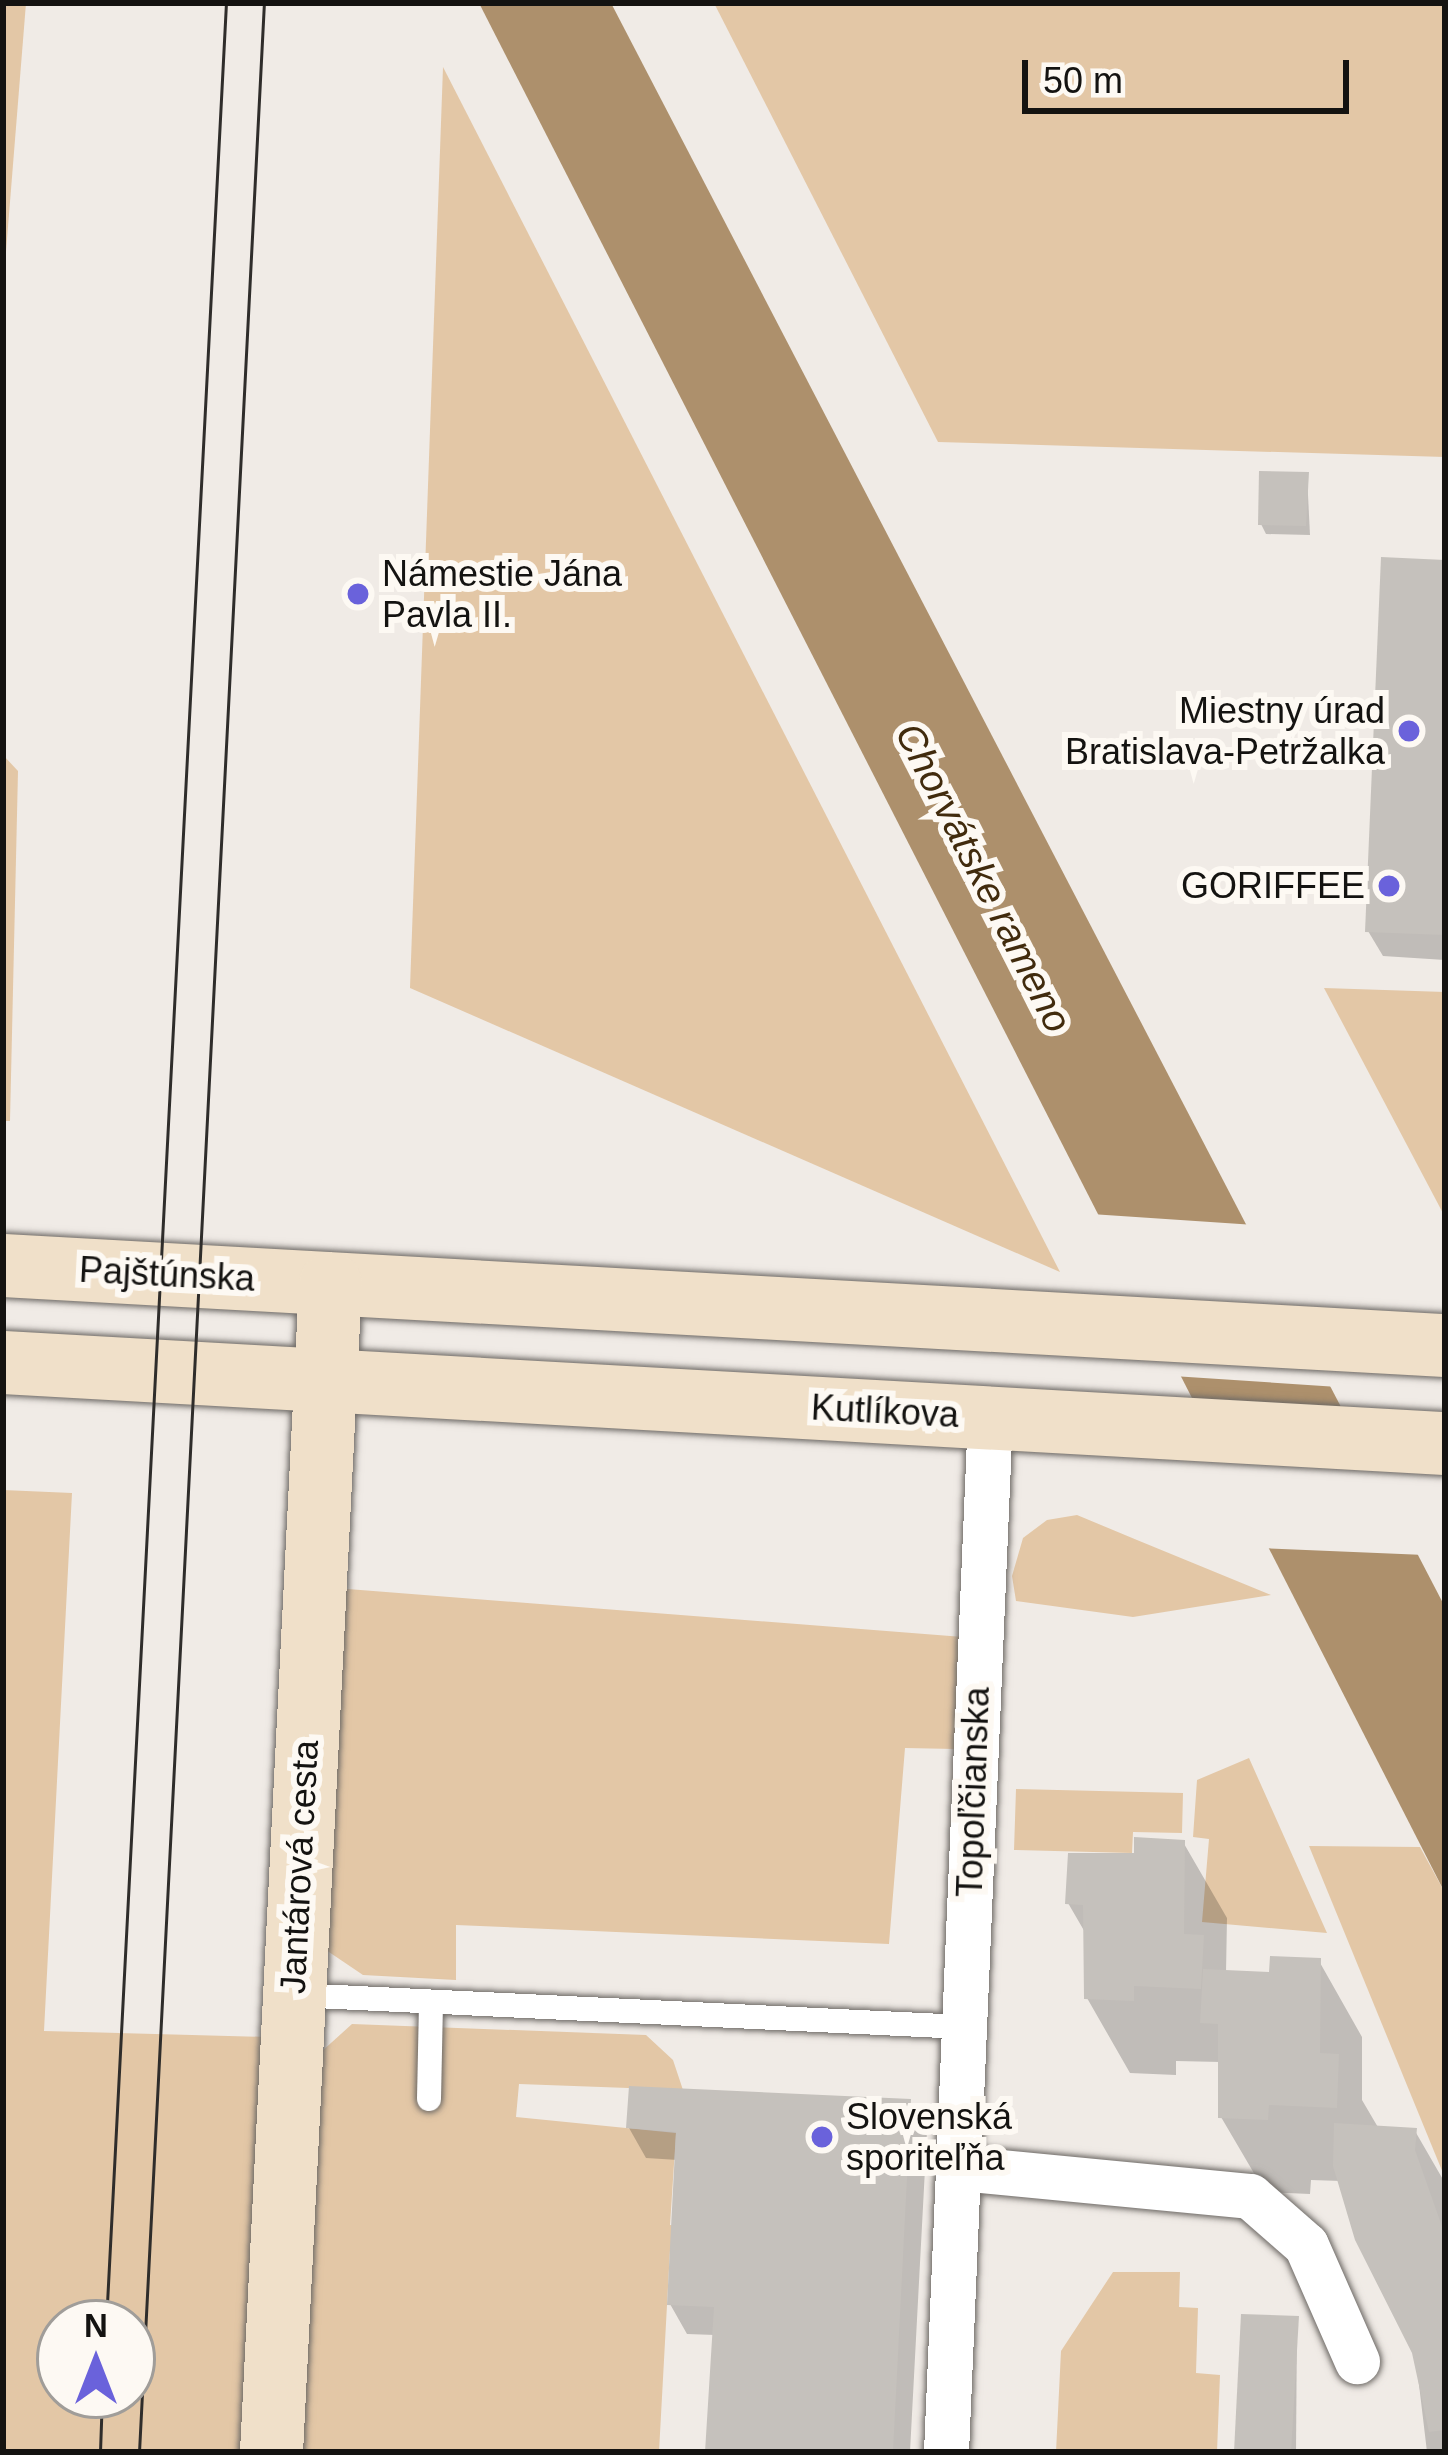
<!DOCTYPE html>
<html>
<head>
<meta charset="utf-8">
<style>
	body { margin:0 }
	#map { position:relative; width:1448px; height:2455px; overflow:hidden; background:#f0ebe6; font-family:Helvetica,sans-serif }
	div>[style] { position:absolute }
	[style*='--x'] { left:calc(var(--x)*1px); top:calc(var(--y)*1px); width:calc(var(--w)*1px); rotate:calc(var(--a)*1deg) }
	.green>* { inset:0; background:#e3c7a6 }
	.water>* { inset:0; background:#ad906c }
	.pier>* { inset:0; background:#f0ebe6 }
	.shadow>* { inset:0; background:#0003 }
	.building>* { inset:0; background:#c5c1bc }
	.roads { filter:drop-shadow(0 0 3px #6d6965) drop-shadow(0 0 3px #6d6965) }
	.lane>* { height:24px; margin:-12px; padding:0 12px; transform-origin:12px; border-radius:12px; background:#fff }
	.street>* { height:45px; margin:-22.5px; padding:0 22.5px; transform-origin:22.5px; border-radius:22.5px; background:#fff }
	.secondary>* { height:63px; margin:-31.5px; padding:0 31.5px; transform-origin:31.5px; border-radius:31.5px; background:#f0e0c9 }
	.tram>* { height:3px; margin:-1.5px; padding:0 1.5px; transform-origin:1.5px; border-radius:1.5px; background:#2f2d2b }
	.dots>* { width:33px; height:33px; translate:-50% -50%; box-sizing:border-box; border:6px solid #fdf9f3; border-radius:50% }
	span { translate:-50% -50%; white-space:nowrap; text-align:center; line-height:1.15; -webkit-text-stroke:12px #fdf9f3; paint-order:stroke }
	.poi-label { font-size:36px; color:#141311 }
	.left { translate:0 -50%; text-align:left }
	.right { translate:-100% -50%; text-align:right }
	.street-label { font-size:36px; color:#141311 }
	.water-label { font-size:39px; color:#412b0d; font-style:italic }
	.frame { position:absolute; inset:0; border:6px solid #141311; pointer-events:none }
	.north { position:absolute; left:36px; top:2299px; width:120px; height:120px; box-sizing:border-box; background:#fdf9f3; border:3px solid #a09d99; border-radius:50%; rotate:0deg; font-size:33px; font-weight:700; line-height:48px; text-align:center; color:#141311 }
	.north::after { content:''; display:block; margin:auto; width:42px; height:54px; background:#6a62db; clip-path:polygon(50% 0,100% 100%,50% 72%,0 100%) }
	.scale { position:absolute; left:1022px; top:60px; width:327px; height:54px; box-sizing:border-box; border:6px solid #141311; border-top:0; padding-left:15px; font-size:36px; line-height:42px; white-space:nowrap; color:#141311; -webkit-text-stroke:9px #fdf9f3; paint-order:stroke }
</style>
</head>
<body>
<div id="map">
	<div class="green">
		<div style="clip-path:polygon(3px 3px,26px 3px,3px 289px)"></div>
		<div style="clip-path:polygon(714px 3px,1445px 3px,1445px 457px,938px 442px)"></div>
		<div style="clip-path:polygon(443px 67px,1060px 1272px,410px 988px)"></div>
		<div style="clip-path:polygon(3px 755px,18px 771px,10px 1121px,3px 1121px)"></div>
		<div style="clip-path:polygon(1324px 988px,1445px 992px,1445px 1217px)"></div>
		<div style="clip-path:polygon(evenodd,3px 1490px,72px 1493px,44px 2031px,269px 2037px,248px 2452px,3px 2452px,3px 1490px,60px 2323px,132px 2323px,132px 2395px,60px 2395px,60px 2323px)"></div>
		<div style="clip-path:polygon(1077px 1515px,1137px 1540px,1271px 1595px,1133px 1617px,1016px 1601px,1012px 1576px,1023px 1538px,1047px 1520px)"></div>
		<div style="clip-path:polygon(335px 1588px,963px 1637px,955px 1749px,905px 1748px,889px 1944px,456px 1925px,456px 1980px,363px 1975px,326px 1950px)"></div>
		<div style="clip-path:polygon(1249px 1758px,1327px 1933px,1202px 1922px,1209px 1839px,1193px 1837px,1197px 1780px)"></div>
		<div style="clip-path:polygon(1016px 1789px,1183px 1793px,1182px 1833px,1133px 1832px,1132px 1853px,1014px 1850px)"></div>
		<div style="clip-path:polygon(1309px 1846px,1420px 1847px,1445px 1893px,1445px 2178px)"></div>
		<div style="clip-path:polygon(352px 2024px,646px 2035px,673px 2060px,683px 2090px,519px 2084px,516px 2117px,676px 2133px,670px 2225px,717px 2228px,670px 2250px,659px 2452px,291px 2452px,310px 2062px)"></div>
		<div style="clip-path:polygon(1113px 2272px,1180px 2272px,1179px 2307px,1198px 2308px,1196px 2373px,1220px 2375px,1217px 2452px,1056px 2452px,1061px 2351px)"></div>
	</div>
	<div class="water">
		<div style="clip-path:polygon(479px 3px,611px 3px,1445px 1607px,1445px 1893px)"></div>
	</div>
	<div class="pier">
		<div style="clip-path:polygon(1091px 1214px,1255px 1225px,1338px 1387px,1173px 1376px)"></div>
		<div style="clip-path:polygon(1185px 1399px,1350px 1410px,1425px 1555px,1261px 1548px)"></div>
	</div>
	<div class="shadow">
		<div style="clip-path:polygon(1307px 475px,1310px 535px,1266px 534px,1261px 524px)"></div>
		<div style="clip-path:polygon(1445px 563px,1445px 960px,1383px 956px,1368px 931px)"></div>
		<div style="clip-path:polygon(1183px 1842px,1227px 1918px,1226px 1973px,1272px 1975px,1319px 1961px,1362px 2037px,1362px 2100px,1379px 2129px,1415px 2131px,1445px 2183px,1445px 2452px,1427px 2452px,1415px 2351px,1341px 2181px,1311px 2180px,1310px 2194px,1265px 2192px,1221px 2117px,1221px 2062px,1176px 2061px,1176px 2075px,1130px 2073px,1087px 1998px,1086px 1934px,1068px 1903px,1137px 1856px)"></div>
		<div style="clip-path:polygon(909px 2102px,927px 2131px,910px 2452px,708px 2452px,715px 2335px,687px 2334px,670px 2304px,678px 2160px,646px 2158px,629px 2128px)"></div>
		<div style="clip-path:polygon(1297px 2319px,1296px 2452px,1237px 2452px)"></div>
	</div>
	<div class="building">
		<div style="clip-path:polygon(1259px 471px,1309px 472px,1306px 526px,1258px 525px)"></div>
		<div style="clip-path:polygon(1381px 557px,1445px 560px,1445px 935px,1365px 932px)"></div>
		<div style="clip-path:polygon(1134px 1837px,1185px 1840px,1184px 1934px,1204px 1935px,1201px 1989px,1134px 1986px,1134px 2001px,1084px 1999px,1083px 1905px,1065px 1904px,1068px 1853px,1134px 1853px)"></div>
		<div style="clip-path:polygon(1270px 1956px,1321px 1958px,1320px 2053px,1339px 2054px,1337px 2108px,1269px 2105px,1268px 2120px,1218px 2118px,1218px 2024px,1200px 2023px,1203px 1969px,1269px 1972px)"></div>
		<div style="clip-path:polygon(629px 2086px,911px 2099px,893px 2452px,705px 2452px,714px 2307px,667px 2305px,676px 2132px,626px 2128px)"></div>
		<div style="clip-path:polygon(1334px 2123px,1417px 2128px,1415px 2150px,1445px 2235px,1445px 2430px,1429px 2432px,1412px 2353px,1355px 2240px,1333px 2166px)"></div>
		<div style="clip-path:polygon(1241px 2314px,1299px 2316px,1291px 2452px,1234px 2452px)"></div>
	</div>
	<div class="roads">
		<div class="lane">
			<div style="--x:295;--y:1995;--w:670;--a:2.74"></div>
			<div style="--x:429;--y:2099;--w:97;--a:-88.8"></div>
		</div>
		<div class="street">
			<div style="--x:960;--y:2168;--w:291;--a:5.5"></div>
			<div style="--x:1250;--y:2196;--w:74;--a:41.2"></div>
			<div style="--x:1306;--y:2245;--w:127;--a:66.3"></div>
			<div style="--x:946;--y:2452;--w:1036;--a:-87.57"></div>
		</div>
		<div class="secondary">
			<div style="--x:3;--y:1265;--w:1444;--a:3.18"></div>
			<div style="--x:3;--y:1362;--w:1444;--a:3.22"></div>
			<div style="--x:271;--y:2452;--w:1170;--a:-87.11"></div>
		</div>
	</div>
	<div class="tram">
		<div style="--x:106;--y:2323;--w:2323;--a:-87.04"></div>
		<div style="--x:100;--y:2452;--w:57;--a:-88"></div>
		<div style="--x:139;--y:2452;--w:2452;--a:-87.08"></div>
	</div>
	<div class="dots">
		<div style="left:358px;top:594px;background:#6a62db"></div>
		<div style="left:1409px;top:731px;background:#6a62db"></div>
		<div style="left:1389px;top:886px;background:#6a62db"></div>
		<div style="left:822px;top:2137px;background:#6a62db"></div>
	</div>
	<div class="poi-label">
		<span class="left" style="left:382px;top:594px">Námestie Jána<br>Pavla II.</span>
		<span class="right" style="left:1385px;top:731px">Miestny úrad<br>Bratislava-Petržalka</span>
		<span class="right" style="left:1365px;top:886px">GORIFFEE</span>
		<span class="left" style="left:846px;top:2137px">Slovenská<br>sporiteľňa</span>
	</div>
	<div class="street-label">
		<span style="left:167px;top:1274px;rotate:3deg">Pajštúnska</span>
		<span style="left:885px;top:1411px;rotate:3deg">Kutlíkova</span>
		<span style="left:973px;top:1792px;rotate:-88deg">Topoľčianska</span>
		<span style="left:299px;top:1867px;rotate:-87deg">Jantárová cesta</span>
	</div>
	<div class="water-label">
		<span style="left:983px;top:878px;rotate:63deg">Chorvátske rameno</span>
	</div>
	<div class="frame"></div>
	<div class="north">N</div>
	<div class="scale">50 m</div>
</div>
</body>
</html>
